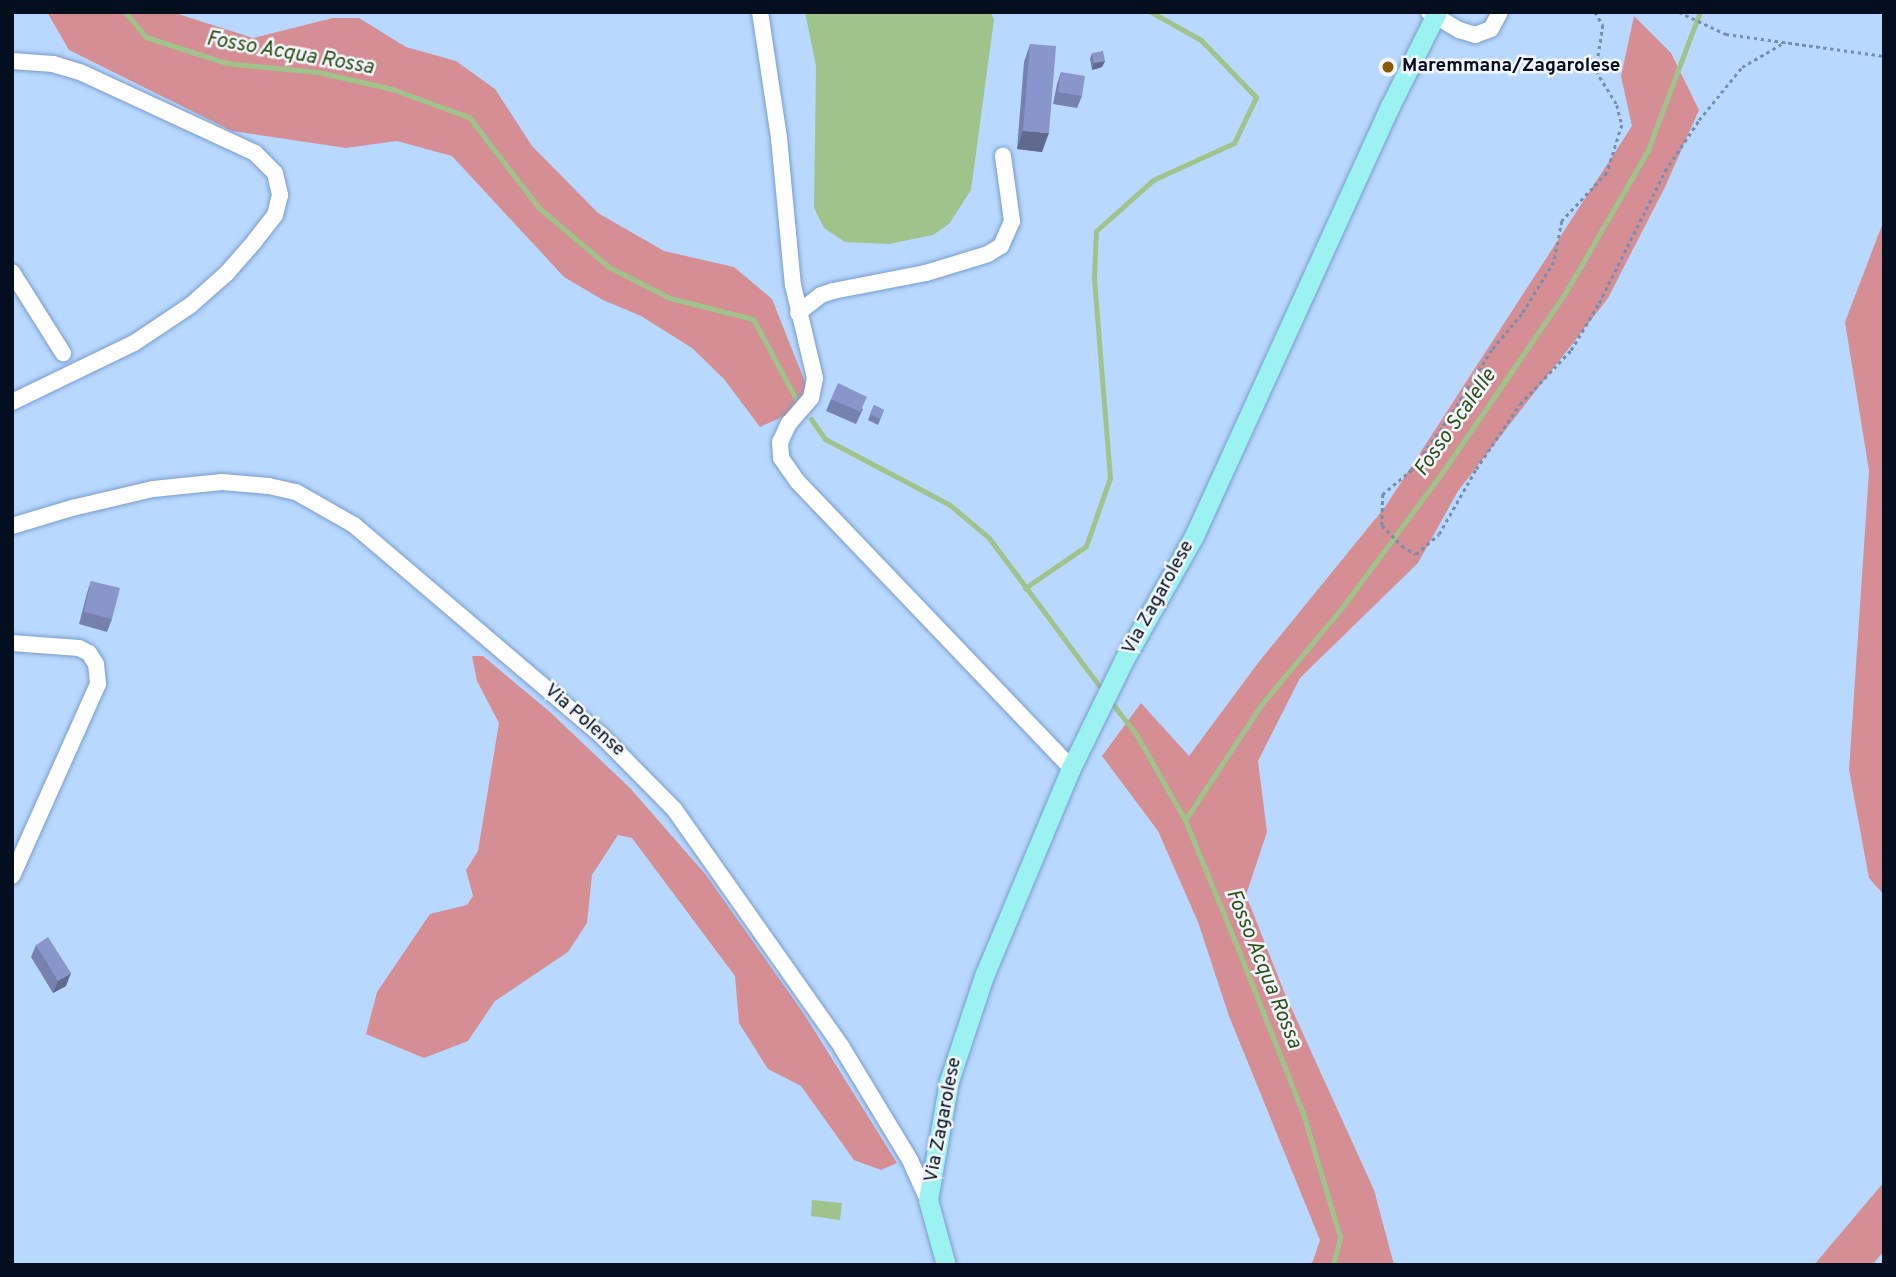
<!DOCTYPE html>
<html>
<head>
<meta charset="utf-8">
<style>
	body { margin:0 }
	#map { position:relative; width:1896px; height:1277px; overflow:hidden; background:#b9d8ff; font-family:Overpass,sans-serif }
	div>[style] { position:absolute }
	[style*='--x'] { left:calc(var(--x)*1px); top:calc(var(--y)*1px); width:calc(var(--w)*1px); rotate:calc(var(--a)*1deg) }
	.forest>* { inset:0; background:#d58e94 }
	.water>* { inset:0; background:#a0c38b }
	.stream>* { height:5px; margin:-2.5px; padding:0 2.5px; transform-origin:2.5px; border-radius:2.5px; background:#a0c38b }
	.path>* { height:2.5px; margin-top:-1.25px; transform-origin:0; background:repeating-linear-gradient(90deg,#768ead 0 3.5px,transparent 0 7px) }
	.roads { filter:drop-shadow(0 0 2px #789dcb) drop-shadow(0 0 2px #789dcb) }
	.minor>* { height:16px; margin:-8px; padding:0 8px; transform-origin:8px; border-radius:8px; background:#fff }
	.major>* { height:19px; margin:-9.5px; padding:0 9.5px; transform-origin:9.5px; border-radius:9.5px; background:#9bf2f1 }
	.wall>* { inset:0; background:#7681af }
	.shaded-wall>* { inset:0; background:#60698e }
	.building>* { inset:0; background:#8996cb }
	.dots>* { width:19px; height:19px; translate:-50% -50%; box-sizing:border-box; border:4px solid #f3f7fc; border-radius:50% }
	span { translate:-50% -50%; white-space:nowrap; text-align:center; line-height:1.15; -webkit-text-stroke:5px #f3f7fc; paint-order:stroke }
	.poi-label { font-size:19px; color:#030e1f; font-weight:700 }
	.left { translate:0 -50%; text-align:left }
	.street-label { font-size:19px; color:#030e1f }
	.water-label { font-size:21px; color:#2e4f15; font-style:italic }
	.frame { position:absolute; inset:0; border:14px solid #030e1f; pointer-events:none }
</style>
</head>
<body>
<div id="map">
	<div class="forest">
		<div style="clip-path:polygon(47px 12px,172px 12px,253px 38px,333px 18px,359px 18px,406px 47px,456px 61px,495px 89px,532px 146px,598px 213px,664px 251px,734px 267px,772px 299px,805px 382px,805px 398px,789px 414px,760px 427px,724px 379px,692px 348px,641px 316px,603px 300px,564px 277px,452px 156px,397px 141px,346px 148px,232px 131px,69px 50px)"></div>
		<div style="clip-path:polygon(1634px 16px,1671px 53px,1699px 110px,1665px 187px,1608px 298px,1458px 491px,1418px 563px,1300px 678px,1258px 761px,1267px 832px,1246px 895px,1285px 994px,1374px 1190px,1394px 1265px,1309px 1265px,1313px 1261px,1320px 1240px,1229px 1016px,1198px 922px,1158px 831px,1102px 756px,1141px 703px,1189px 756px,1258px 663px,1385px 507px,1632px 126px,1621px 76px)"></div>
		<div style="clip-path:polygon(1884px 220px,1884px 895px,1869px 878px,1849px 770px,1869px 471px,1845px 322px)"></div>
		<div style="clip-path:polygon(472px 656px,483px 656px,550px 712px,630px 788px,706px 875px,804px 1014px,897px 1163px,881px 1170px,854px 1160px,801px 1086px,768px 1069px,739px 1023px,735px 976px,632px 838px,618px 835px,592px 875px,587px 923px,568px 952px,495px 1001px,468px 1041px,424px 1058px,366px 1034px,377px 992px,430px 914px,467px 905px,473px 896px,466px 870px,478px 851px,499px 723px,477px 681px)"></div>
		<div style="clip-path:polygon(1884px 1182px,1884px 1251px,1872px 1265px,1814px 1265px)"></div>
	</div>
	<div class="water">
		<div style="clip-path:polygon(805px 12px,991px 12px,994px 20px,971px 190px,949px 224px,933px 235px,889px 244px,845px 242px,824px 228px,814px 208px,816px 66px)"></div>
		<div style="clip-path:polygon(812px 1200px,842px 1203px,840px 1220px,811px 1216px)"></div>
	</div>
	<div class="stream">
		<div style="--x:125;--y:12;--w:33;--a:50"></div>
		<div style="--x:146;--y:37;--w:84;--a:18"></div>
		<div style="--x:226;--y:63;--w:92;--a:5.6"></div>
		<div style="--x:318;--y:72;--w:76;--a:12.9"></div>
		<div style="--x:392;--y:89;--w:82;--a:20"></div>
		<div style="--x:469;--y:117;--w:115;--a:52.4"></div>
		<div style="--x:539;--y:208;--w:92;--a:40.1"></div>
		<div style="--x:609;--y:267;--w:68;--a:26.9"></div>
		<div style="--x:670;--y:298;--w:86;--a:14.2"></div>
		<div style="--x:753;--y:319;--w:91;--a:61.7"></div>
		<div style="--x:811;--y:419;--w:24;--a:55"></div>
		<div style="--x:825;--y:439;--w:141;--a:27.8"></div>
		<div style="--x:950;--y:505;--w:51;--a:40.2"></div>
		<div style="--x:989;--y:538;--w:186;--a:53.3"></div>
		<div style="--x:1025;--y:588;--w:74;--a:-34.5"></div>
		<div style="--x:1086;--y:546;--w:72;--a:-70.6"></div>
		<div style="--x:1110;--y:478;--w:202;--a:-94.6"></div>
		<div style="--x:1094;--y:277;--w:46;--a:-87.5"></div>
		<div style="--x:1096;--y:231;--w:76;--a:-41.8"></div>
		<div style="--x:1153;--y:180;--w:89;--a:-24.6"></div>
		<div style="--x:1234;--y:143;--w:51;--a:-64.4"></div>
		<div style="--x:1256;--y:97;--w:79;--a:-134"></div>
		<div style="--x:1201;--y:40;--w:57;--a:-150.8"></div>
		<div style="--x:1111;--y:702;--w:41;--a:52"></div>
		<div style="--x:1136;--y:734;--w:99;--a:60.3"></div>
		<div style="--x:1185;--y:820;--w:129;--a:67.6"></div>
		<div style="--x:1234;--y:939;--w:187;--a:68.4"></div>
		<div style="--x:1303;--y:1113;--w:129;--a:73.4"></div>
		<div style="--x:1340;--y:1237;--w:29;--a:104"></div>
		<div style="--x:1185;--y:820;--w:138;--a:-56.5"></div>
		<div style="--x:1261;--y:705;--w:130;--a:-50.3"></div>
		<div style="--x:1344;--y:605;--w:168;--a:-53.5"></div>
		<div style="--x:1444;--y:470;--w:212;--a:-55.6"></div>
		<div style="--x:1564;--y:295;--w:165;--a:-59.9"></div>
		<div style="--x:1647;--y:152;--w:150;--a:-69.3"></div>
	</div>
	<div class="path">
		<div style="--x:1595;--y:12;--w:15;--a:58"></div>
		<div style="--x:1603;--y:25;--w:47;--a:98.7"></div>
		<div style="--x:1596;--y:71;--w:40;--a:58"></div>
		<div style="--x:1617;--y:105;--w:21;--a:76"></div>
		<div style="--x:1622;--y:125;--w:50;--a:107.4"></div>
		<div style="--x:1607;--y:173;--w:66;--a:133.2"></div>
		<div style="--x:1562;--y:221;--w:42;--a:101"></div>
		<div style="--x:1554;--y:262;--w:61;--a:121.6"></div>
		<div style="--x:1522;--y:314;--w:47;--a:129.8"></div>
		<div style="--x:1492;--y:350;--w:79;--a:122.1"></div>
		<div style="--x:1450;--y:417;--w:65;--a:125.6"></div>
		<div style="--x:1412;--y:470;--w:38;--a:140"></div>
		<div style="--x:1383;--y:494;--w:31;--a:92"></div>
		<div style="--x:1382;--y:525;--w:29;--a:46"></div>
		<div style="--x:1402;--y:546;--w:16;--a:30"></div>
		<div style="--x:1416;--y:554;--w:30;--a:-41"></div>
		<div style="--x:1439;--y:534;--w:75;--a:-60.4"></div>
		<div style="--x:1476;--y:469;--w:78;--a:-55.9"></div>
		<div style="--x:1520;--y:404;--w:74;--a:-46.6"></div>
		<div style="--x:1571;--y:350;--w:55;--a:-59.2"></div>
		<div style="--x:1599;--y:303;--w:148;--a:-63.4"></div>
		<div style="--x:1665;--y:171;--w:61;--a:-56.3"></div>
		<div style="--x:1699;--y:120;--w:68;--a:-50.9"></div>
		<div style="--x:1742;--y:67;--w:50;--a:-30.2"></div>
		<div style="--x:1679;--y:12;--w:52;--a:25.1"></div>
		<div style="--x:1726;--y:34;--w:160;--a:7.9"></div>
	</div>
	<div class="roads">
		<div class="minor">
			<div style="--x:760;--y:12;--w:127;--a:81.4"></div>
			<div style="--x:779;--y:138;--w:148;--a:84.6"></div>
			<div style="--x:793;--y:285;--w:96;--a:76.7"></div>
			<div style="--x:815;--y:378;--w:20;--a:101"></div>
			<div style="--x:811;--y:398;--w:33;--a:131"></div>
			<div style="--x:789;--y:423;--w:21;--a:115"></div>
			<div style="--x:780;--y:442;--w:16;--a:86"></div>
			<div style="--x:781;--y:458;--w:29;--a:55"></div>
			<div style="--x:798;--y:482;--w:395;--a:46.3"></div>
			<div style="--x:1429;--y:12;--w:35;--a:31"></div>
			<div style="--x:1459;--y:30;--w:17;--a:17"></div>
			<div style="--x:1475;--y:35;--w:17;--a:-21"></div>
			<div style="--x:1491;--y:29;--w:19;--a:-62"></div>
			<div style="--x:12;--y:61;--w:41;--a:4.2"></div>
			<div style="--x:53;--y:64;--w:28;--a:17"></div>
			<div style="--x:80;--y:72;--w:193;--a:24.8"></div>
			<div style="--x:255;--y:153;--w:28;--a:45"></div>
			<div style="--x:275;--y:173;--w:23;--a:77"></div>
			<div style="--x:280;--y:195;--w:21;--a:104"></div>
			<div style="--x:275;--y:215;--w:33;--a:128"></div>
			<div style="--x:255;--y:241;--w:43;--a:131.2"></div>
			<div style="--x:227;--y:273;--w:48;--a:138.4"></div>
			<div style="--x:191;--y:305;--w:69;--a:146.3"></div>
			<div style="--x:134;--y:343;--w:136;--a:154.2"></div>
			<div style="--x:12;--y:272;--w:96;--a:57.8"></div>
			<div style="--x:798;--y:313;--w:29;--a:-38"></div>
			<div style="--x:821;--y:295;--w:13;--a:-18"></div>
			<div style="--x:833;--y:291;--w:95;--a:-11"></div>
			<div style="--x:926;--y:273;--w:65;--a:-17"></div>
			<div style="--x:988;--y:254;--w:15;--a:-32"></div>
			<div style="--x:1001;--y:246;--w:27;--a:-66"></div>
			<div style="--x:1012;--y:221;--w:66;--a:-97.9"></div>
			<div style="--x:12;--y:526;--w:63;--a:-16.7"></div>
			<div style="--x:72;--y:508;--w:83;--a:-13.2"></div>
			<div style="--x:153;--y:489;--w:69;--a:-5.8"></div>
			<div style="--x:222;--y:482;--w:47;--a:4.9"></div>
			<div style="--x:269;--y:486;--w:28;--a:13"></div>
			<div style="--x:296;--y:492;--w:67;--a:29.6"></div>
			<div style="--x:354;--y:525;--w:323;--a:40.4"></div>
			<div style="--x:600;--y:734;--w:105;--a:45.4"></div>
			<div style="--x:674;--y:809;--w:290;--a:54.8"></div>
			<div style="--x:841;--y:1046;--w:133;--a:58.8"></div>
			<div style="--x:910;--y:1160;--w:44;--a:65.8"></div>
			<div style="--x:12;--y:643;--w:67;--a:4.3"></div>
			<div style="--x:79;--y:648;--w:11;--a:27"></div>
			<div style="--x:89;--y:653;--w:13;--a:58"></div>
			<div style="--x:96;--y:664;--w:20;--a:84"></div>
			<div style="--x:98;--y:684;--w:210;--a:114.1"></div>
		</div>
		<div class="major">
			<div style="--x:946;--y:1265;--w:67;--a:-105.5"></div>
			<div style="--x:928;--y:1200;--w:121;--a:-80"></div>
			<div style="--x:949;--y:1081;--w:111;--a:-71.6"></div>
			<div style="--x:984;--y:976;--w:225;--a:-67.3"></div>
			<div style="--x:1071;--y:768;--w:123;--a:-63.9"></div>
			<div style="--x:1125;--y:658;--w:140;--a:-60.5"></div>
			<div style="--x:1194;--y:536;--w:473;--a:-65.5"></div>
			<div style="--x:1390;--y:106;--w:105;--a:-63.4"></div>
		</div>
	</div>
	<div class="wall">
		<div style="clip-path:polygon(1030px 44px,1042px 152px,1017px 149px,1024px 62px)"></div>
		<div style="clip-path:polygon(1092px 53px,1105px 61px,1102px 67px,1092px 70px,1090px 59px)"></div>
		<div style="clip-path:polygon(1061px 72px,1082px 96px,1077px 108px,1053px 104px,1057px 84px)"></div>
		<div style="clip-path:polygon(831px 399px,863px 409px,856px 424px,826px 411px)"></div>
		<div style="clip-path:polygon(874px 405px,884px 410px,878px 425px,868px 420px)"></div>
		<div style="clip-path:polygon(91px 581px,112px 619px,107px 632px,79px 624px,87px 593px)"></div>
		<div style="clip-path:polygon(36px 945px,66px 986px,53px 993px,31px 957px)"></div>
	</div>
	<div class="shaded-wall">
		<div style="clip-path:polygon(1105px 61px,1102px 67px,1092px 70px,1094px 63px)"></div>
		<div style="clip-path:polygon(1023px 131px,1049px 133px,1042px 152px,1017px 149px)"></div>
		<div style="clip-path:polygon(71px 973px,66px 986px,53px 993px,58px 981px)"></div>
	</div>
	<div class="building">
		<div style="clip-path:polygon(1030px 44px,1056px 46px,1049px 133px,1023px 131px)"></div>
		<div style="clip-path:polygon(1103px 51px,1105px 61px,1094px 63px,1092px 53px)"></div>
		<div style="clip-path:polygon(1061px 72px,1085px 76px,1082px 96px,1058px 92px)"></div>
		<div style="clip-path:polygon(838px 383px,867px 397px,860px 412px,831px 399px)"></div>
		<div style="clip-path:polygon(874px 405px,884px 410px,880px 419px,870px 414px)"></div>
		<div style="clip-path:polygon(91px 581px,120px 588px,112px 619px,84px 612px)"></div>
		<div style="clip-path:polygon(48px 937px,71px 973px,58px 981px,36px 945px)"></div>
	</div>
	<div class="dots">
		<div style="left:1388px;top:67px;background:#895a00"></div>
	</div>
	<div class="poi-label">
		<span class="left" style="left:1402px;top:67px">Maremmana/Zagarolese</span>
	</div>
	<div class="street-label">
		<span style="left:1159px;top:598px;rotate:-61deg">Via Zagarolese</span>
		<span style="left:584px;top:721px;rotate:41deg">Via Polense</span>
		<span style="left:944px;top:1120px;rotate:-79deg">Via Zagarolese</span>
	</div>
	<div class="water-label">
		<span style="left:290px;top:54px;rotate:10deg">Fosso Acqua Rossa</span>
		<span style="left:1456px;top:423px;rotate:-55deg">Fosso Scalelle</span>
		<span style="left:1263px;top:969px;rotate:68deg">Fosso Acqua Rossa</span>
	</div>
	<div class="frame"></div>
</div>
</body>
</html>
